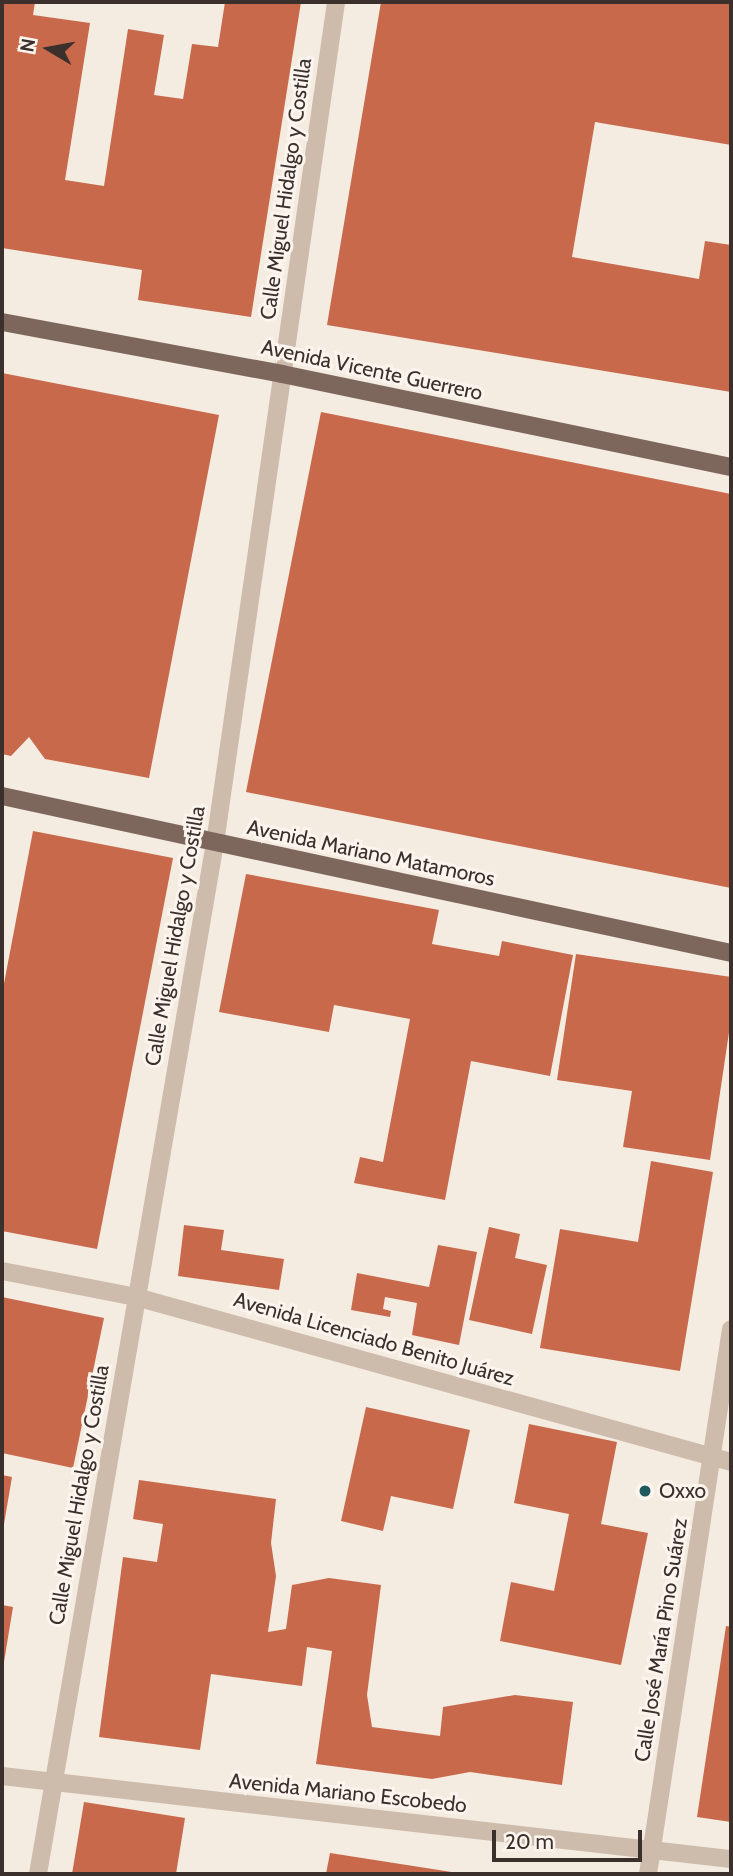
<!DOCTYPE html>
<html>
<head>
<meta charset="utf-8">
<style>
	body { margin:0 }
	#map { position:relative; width:733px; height:1876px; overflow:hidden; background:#f4ebe1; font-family:Cabin,sans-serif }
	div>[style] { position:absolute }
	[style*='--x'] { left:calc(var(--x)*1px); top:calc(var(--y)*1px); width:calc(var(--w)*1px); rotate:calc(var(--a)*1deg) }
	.building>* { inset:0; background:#c8694b }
	.minor>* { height:18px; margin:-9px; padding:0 9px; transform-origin:9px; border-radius:9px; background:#cdbbac }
	.major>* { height:18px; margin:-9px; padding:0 9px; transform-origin:9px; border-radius:9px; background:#7d675c }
	.dots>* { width:19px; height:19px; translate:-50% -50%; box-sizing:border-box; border:4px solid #fbf5ee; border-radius:50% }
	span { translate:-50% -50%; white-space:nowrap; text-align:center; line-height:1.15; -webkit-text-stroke:6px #fbf5ee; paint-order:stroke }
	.street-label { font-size:21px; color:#3b302b }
	.poi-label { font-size:21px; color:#3b302b }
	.left { translate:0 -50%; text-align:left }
	.frame { position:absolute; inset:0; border:4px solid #3b302b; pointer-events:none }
	.north { position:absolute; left:14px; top:14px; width:70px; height:70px; -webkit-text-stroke:5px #fbf5ee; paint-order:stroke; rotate:280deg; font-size:19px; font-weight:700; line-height:28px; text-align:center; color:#3b302b }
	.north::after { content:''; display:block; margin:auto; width:24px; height:32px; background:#3b302b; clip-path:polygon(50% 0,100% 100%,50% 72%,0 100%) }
	.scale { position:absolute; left:492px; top:1830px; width:150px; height:32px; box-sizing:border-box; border:4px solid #3b302b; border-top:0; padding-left:9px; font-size:21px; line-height:24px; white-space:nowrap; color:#3b302b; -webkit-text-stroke:5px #fbf5ee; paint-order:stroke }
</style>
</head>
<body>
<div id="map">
	<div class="building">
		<div style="clip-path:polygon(2px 2px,35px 2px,33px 15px,90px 23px,65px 180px,104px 186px,128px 29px,164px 35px,154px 95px,183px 99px,192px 44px,218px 47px,225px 2px,301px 2px,251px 317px,138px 300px,142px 270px,2px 248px)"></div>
		<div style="clip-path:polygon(381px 2px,731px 2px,731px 145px,595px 122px,572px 257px,699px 279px,705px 241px,731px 245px,731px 392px,327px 325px)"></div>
		<div style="clip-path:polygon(2px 373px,219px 415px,149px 778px,45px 759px,29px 737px,11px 756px,2px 754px)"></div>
		<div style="clip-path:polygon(321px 412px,731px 494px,731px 888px,246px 792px)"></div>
		<div style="clip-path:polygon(33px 831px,173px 858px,97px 1249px,2px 1231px,2px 994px)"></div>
		<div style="clip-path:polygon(246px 874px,439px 910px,432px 944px,499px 956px,502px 941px,573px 955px,550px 1076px,471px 1061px,445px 1200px,354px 1183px,360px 1157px,383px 1162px,410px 1019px,334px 1005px,329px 1032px,219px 1012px)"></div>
		<div style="clip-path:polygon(576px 954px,731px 977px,731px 1019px,710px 1160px,623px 1147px,632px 1091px,557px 1080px)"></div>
		<div style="clip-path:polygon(651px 1161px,713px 1172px,680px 1371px,540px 1348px,560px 1229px,638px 1242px)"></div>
		<div style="clip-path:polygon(184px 1225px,224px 1230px,221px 1250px,284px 1259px,279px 1290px,178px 1276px)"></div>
		<div style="clip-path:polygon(489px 1227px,520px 1234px,515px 1258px,547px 1265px,532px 1334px,469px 1320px)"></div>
		<div style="clip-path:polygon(438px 1245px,477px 1252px,459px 1345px,412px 1335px,417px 1303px,385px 1297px,383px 1309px,391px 1311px,390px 1317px,351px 1310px,357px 1273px,429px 1287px)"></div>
		<div style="clip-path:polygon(2px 1297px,104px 1318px,73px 1468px,2px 1453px)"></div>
		<div style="clip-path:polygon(366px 1407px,470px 1430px,453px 1509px,391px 1496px,383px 1531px,341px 1521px)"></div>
		<div style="clip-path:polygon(529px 1424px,617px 1442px,601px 1524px,648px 1533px,621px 1665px,500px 1641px,511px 1582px,554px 1591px,569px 1514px,514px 1503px)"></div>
		<div style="clip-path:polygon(2px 1475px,12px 1477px,3px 1530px,2px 1530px)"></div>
		<div style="clip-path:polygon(139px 1480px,276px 1499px,271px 1543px,276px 1576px,268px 1632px,286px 1629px,292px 1585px,329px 1578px,381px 1585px,367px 1695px,372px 1727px,440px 1736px,443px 1707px,515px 1695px,573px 1702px,562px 1785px,470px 1772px,432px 1779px,316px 1764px,332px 1651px,307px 1647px,302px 1686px,211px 1674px,200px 1750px,99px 1737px,123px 1557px,157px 1562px,163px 1524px,133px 1519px)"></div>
		<div style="clip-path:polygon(2px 1605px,13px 1607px,3px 1668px,2px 1667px)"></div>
		<div style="clip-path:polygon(726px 1626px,731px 1627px,731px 1822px,697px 1817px)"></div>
		<div style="clip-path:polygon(84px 1802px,185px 1818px,176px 1874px,72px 1874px)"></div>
		<div style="clip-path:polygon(330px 1853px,458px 1873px,458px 1874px,326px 1874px)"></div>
	</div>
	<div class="minor">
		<div style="--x:2;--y:1271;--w:136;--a:11"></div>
		<div style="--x:136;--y:1297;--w:617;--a:15.5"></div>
		<div style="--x:2;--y:1776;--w:734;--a:6.5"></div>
		<div style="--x:38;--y:1874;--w:1046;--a:-80.26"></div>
		<div style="--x:215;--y:843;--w:850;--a:-81.81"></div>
		<div style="--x:648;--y:1874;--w:551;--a:-81.34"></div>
	</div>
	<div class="major">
		<div style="--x:2;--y:322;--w:285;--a:10.5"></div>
		<div style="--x:282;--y:374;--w:459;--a:11.7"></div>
		<div style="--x:2;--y:796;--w:746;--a:12.15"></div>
	</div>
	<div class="dots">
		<div style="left:645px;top:1491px;background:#1f5a5e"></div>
	</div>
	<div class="street-label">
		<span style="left:286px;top:189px;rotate:-82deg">Calle Miguel Hidalgo y Costilla</span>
		<span style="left:372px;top:370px;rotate:12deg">Avenida Vicente Guerrero</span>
		<span style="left:371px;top:853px;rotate:12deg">Avenida Mariano Matamoros</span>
		<span style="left:175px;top:936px;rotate:-80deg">Calle Miguel Hidalgo y Costilla</span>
		<span style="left:374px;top:1339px;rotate:16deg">Avenida Licenciado Benito Juárez</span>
		<span style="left:79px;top:1495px;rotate:-80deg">Calle Miguel Hidalgo y Costilla</span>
		<span style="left:661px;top:1640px;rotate:-81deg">Calle José María Pino Suárez</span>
		<span style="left:348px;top:1793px;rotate:6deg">Avenida Mariano Escobedo</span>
	</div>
	<div class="poi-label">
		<span class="left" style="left:659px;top:1491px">Oxxo</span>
	</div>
	<div class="frame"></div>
	<div class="north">N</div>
	<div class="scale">20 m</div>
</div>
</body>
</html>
